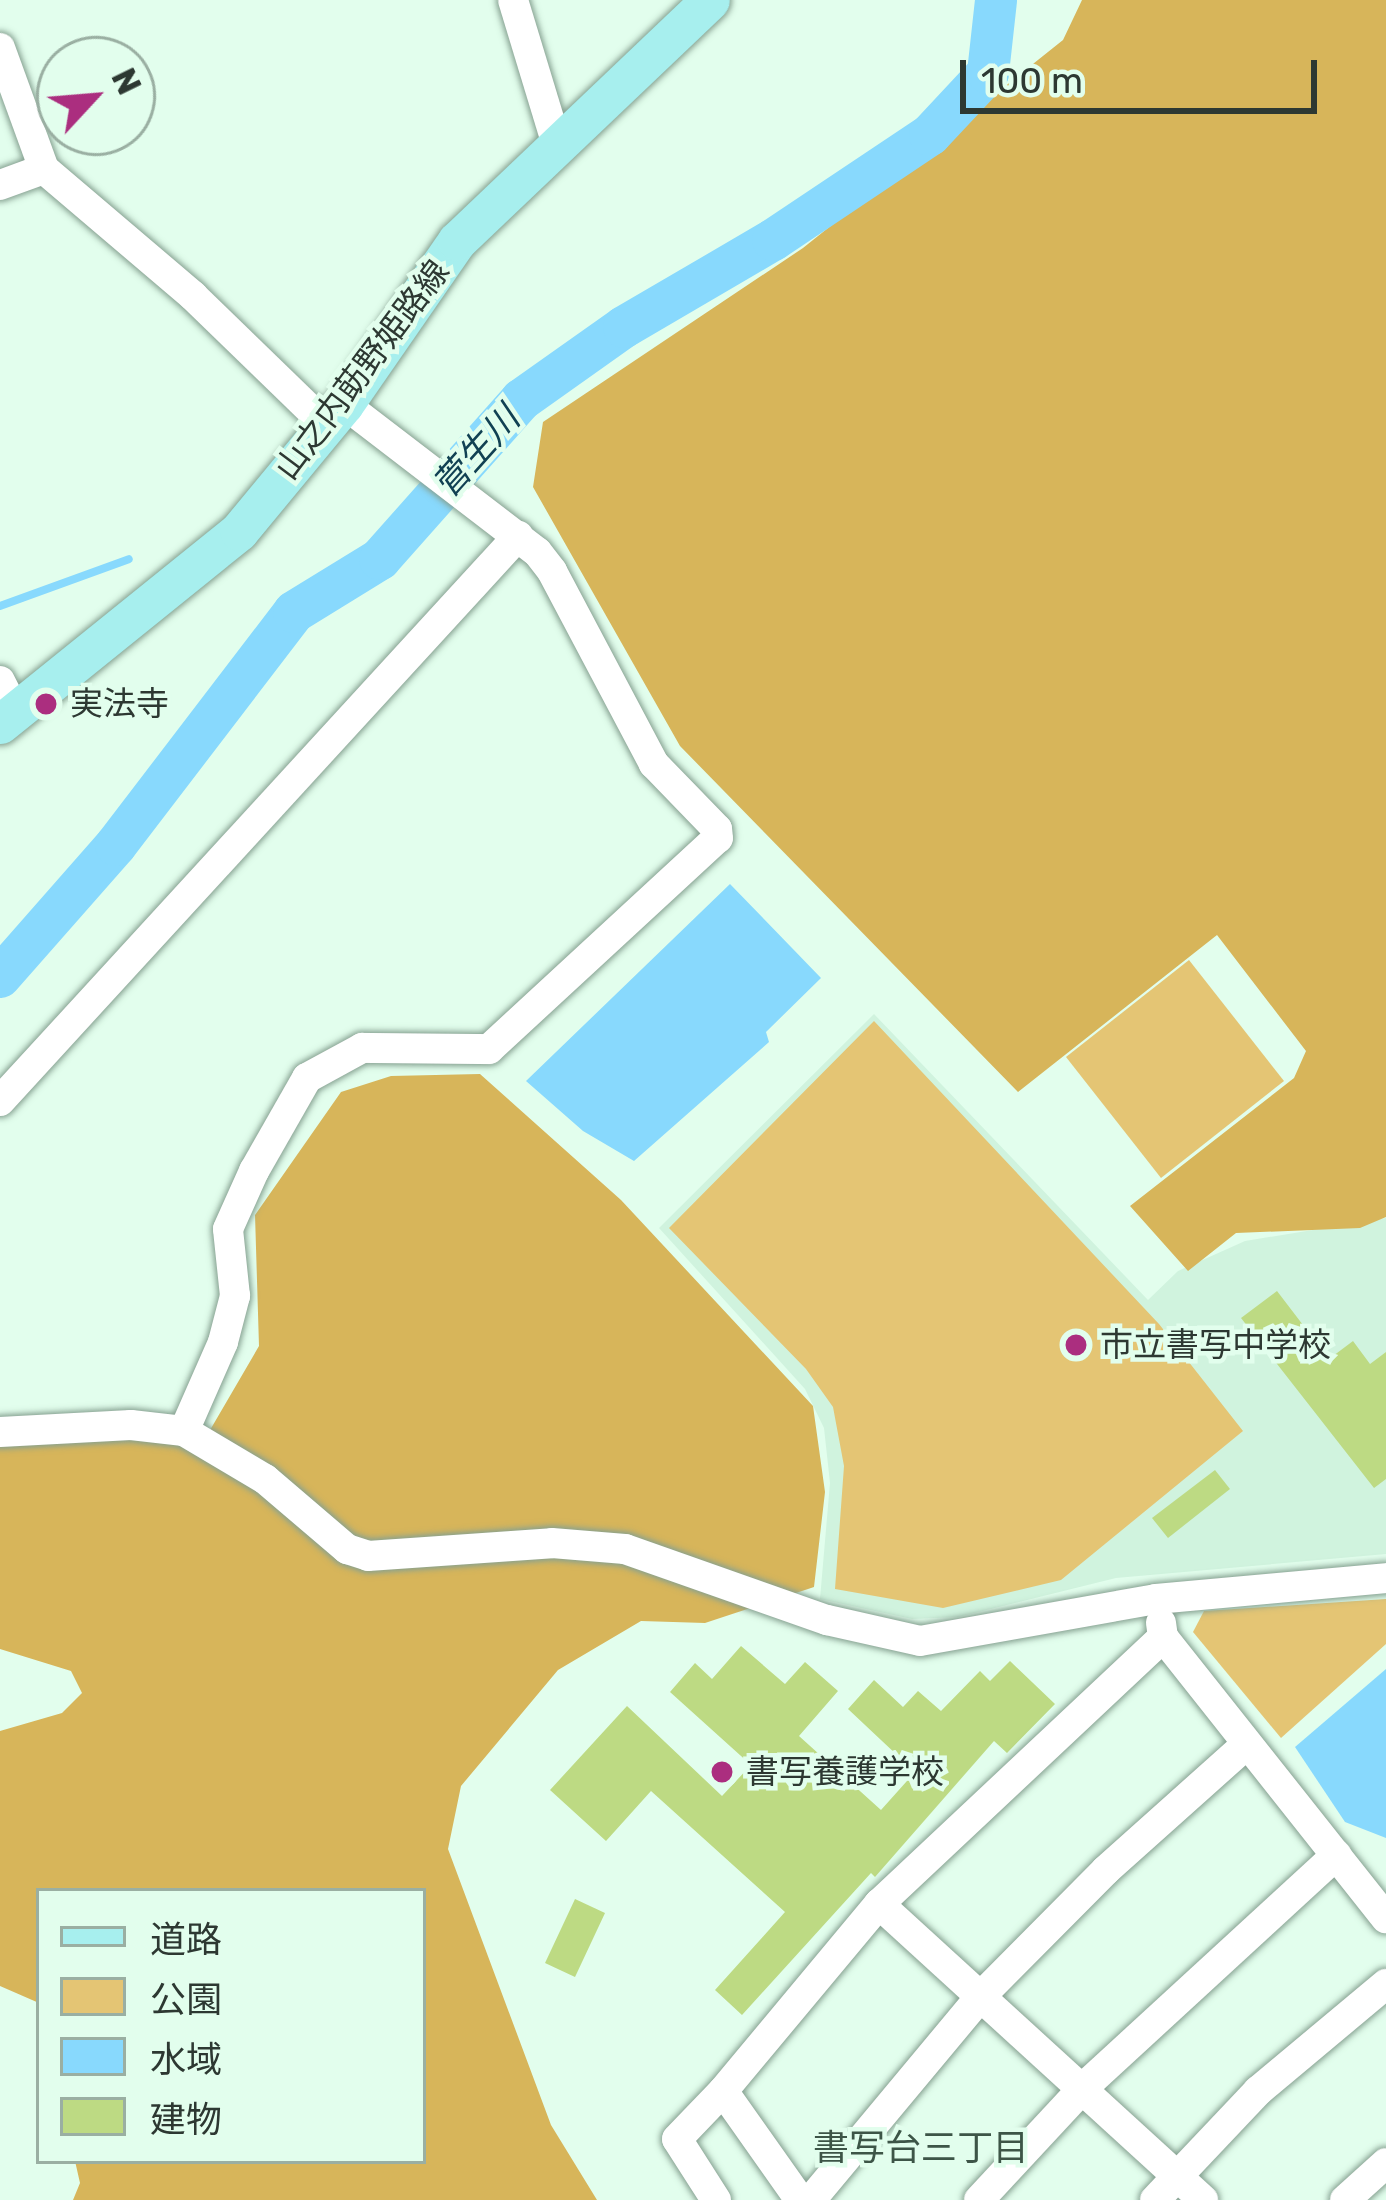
<!DOCTYPE html>
<html>
<head>
<meta charset="utf-8">
<style>
	body { margin:0 }
	#map { position:relative; width:1386px; height:2200px; overflow:hidden; background:#e2feed; font-family:Rubik,"Noto Sans JP",sans-serif }
	div>[style] { position:absolute }
	[style*='--x'] { left:calc(var(--x)*1px); top:calc(var(--y)*1px); width:calc(var(--w)*1px); rotate:calc(var(--a)*1deg) }
	.built>* { inset:0; background:#d0f3de }
	.green>* { inset:0; background:#e4c574 }
	.forest>* { inset:0; background:#d7b55a }
	.water>* { inset:0; background:#88d9fd }
	.stream>* { height:8px; margin:-4px; padding:0 4px; transform-origin:4px; border-radius:4px; background:#88d9fd }
	.river>* { height:42px; margin:-21px; padding:0 21px; transform-origin:21px; border-radius:21px; background:#88d9fd }
	.building>* { inset:0; background:#bdda83 }
	.roads { filter:drop-shadow(0 0 3px #86a191) drop-shadow(0 0 3px #86a191) }
	.minor>* { height:30px; margin:-15px; padding:0 15px; transform-origin:15px; border-radius:15px; background:#fff }
	.major>* { height:39px; margin:-19.5px; padding:0 19.5px; transform-origin:19.5px; border-radius:19.5px; background:#a7efee }
	.dots>* { width:33px; height:33px; translate:-50% -50%; box-sizing:border-box; border:6px solid #e2feed; border-radius:50% }
	span { translate:-50% -50%; white-space:nowrap; text-align:center; line-height:1.15; -webkit-text-stroke:9px #e2feed; paint-order:stroke }
	.street-label { font-size:33px; color:#2d3832 }
	.poi-label { font-size:33px; color:#2d3832 }
	.left { translate:0 -50%; text-align:left }
	.water-label { font-size:36px; color:#114153; font-style:italic }
	.neighbourhood-label { font-size:36px; color:#3d5547 }
	.legend { position:absolute; left:36px; top:1888px; width:390px; height:276px; box-sizing:border-box; background:#e2feed; border:3px solid #9aafa2; margin:0; padding:15px 21px; list-style:none; font-size:36px; color:#2d3832 }
	.legend li { display:flex; align-items:center; gap:24px; height:60px }
	.legend b { width:60px; border:3px solid #9aafa2 }
	.north { position:absolute; left:36px; top:36px; width:120px; height:120px; box-sizing:border-box; background:#e2feed; border:3px solid #9aafa2; border-radius:50%; rotate:64deg; font-size:33px; font-weight:700; line-height:48px; text-align:center; color:#2d3832 }
	.north::after { content:''; display:block; margin:auto; width:42px; height:54px; background:#ab2e7f; clip-path:polygon(50% 0,100% 100%,50% 72%,0 100%) }
	.scale { position:absolute; left:960px; top:60px; width:357px; height:54px; box-sizing:border-box; border:6px solid #2d3832; border-top:0; padding-left:15px; font-size:36px; line-height:42px; white-space:nowrap; color:#2d3832; -webkit-text-stroke:9px #e2feed; paint-order:stroke }
</style>
</head>
<body>
<div id="map">
	<div class="built">
		<div style="clip-path:polygon(874px 1014px,1148px 1300px,1178px 1271px,1245px 1241px,1386px 1218px,1386px 1554px,1116px 1578px,958px 1617px,912px 1619px,820px 1599px,830px 1483px,824px 1428px,805px 1389px,659px 1228px)"></div>
	</div>
	<div class="green">
		<div style="clip-path:polygon(1189px 960px,1284px 1081px,1161px 1178px,1066px 1057px)"></div>
		<div style="clip-path:polygon(874px 1021px,1159px 1324px,1243px 1431px,1061px 1580px,943px 1608px,835px 1589px,844px 1466px,833px 1407px,806px 1369px,669px 1228px)"></div>
		<div style="clip-path:polygon(1386px 1599px,1386px 1644px,1281px 1738px,1193px 1632px,1204px 1611px)"></div>
	</div>
	<div class="forest">
		<div style="clip-path:polygon(1082px 0,1386px 0,1386px 1217px,1360px 1228px,1236px 1233px,1188px 1271px,1130px 1206px,1294px 1078px,1306px 1051px,1217px 935px,1018px 1092px,680px 746px,533px 487px,543px 422px,803px 248px,1063px 40px)"></div>
		<div style="clip-path:polygon(480px 1074px,621px 1200px,813px 1406px,825px 1492px,814px 1587px,705px 1623px,641px 1621px,558px 1670px,461px 1786px,448px 1849px,551px 2125px,597px 2200px,73px 2200px,80px 2183px,75px 2161px,423px 2161px,423px 1891px,39px 1891px,39px 2003px,0 1986px,0 1731px,62px 1713px,82px 1693px,71px 1671px,0 1649px,0 1445px,142px 1437px,199px 1449px,259px 1346px,255px 1215px,341px 1092px,391px 1076px)"></div>
	</div>
	<div class="water">
		<div style="clip-path:polygon(730px 884px,821px 978px,766px 1032px,769px 1042px,634px 1161px,583px 1131px,526px 1081px)"></div>
		<div style="clip-path:polygon(1386px 1669px,1386px 1838px,1345px 1822px,1295px 1747px)"></div>
	</div>
	<div class="stream">
		<div style="--x:0;--y:606;--w:137;--a:-20"></div>
	</div>
	<div class="river">
		<div style="--x:0;--y:977;--w:176;--a:-48.7"></div>
		<div style="--x:116;--y:845;--w:293;--a:-52.6"></div>
		<div style="--x:294;--y:612;--w:101;--a:-31.6"></div>
		<div style="--x:380;--y:559;--w:213;--a:-48.4"></div>
		<div style="--x:521;--y:400;--w:126;--a:-35.3"></div>
		<div style="--x:624;--y:327;--w:173;--a:-30.3"></div>
		<div style="--x:773;--y:240;--w:189;--a:-33.8"></div>
		<div style="--x:930;--y:135;--w:85;--a:-46.9"></div>
		<div style="--x:988;--y:73;--w:73;--a:-83.7"></div>
	</div>
	<div class="building">
		<div style="clip-path:polygon(1277px 1291px,1329px 1359px,1353px 1341px,1370px 1364px,1386px 1352px,1386px 1479px,1374px 1488px,1241px 1318px)"></div>
		<div style="clip-path:polygon(1215px 1470px,1230px 1489px,1168px 1538px,1152px 1518px)"></div>
		<div style="clip-path:polygon(741px 1646px,785px 1684px,805px 1662px,838px 1691px,799px 1736px,881px 1810px,915px 1772px,848px 1709px,874px 1680px,903px 1707px,918px 1691px,941px 1711px,980px 1671px,990px 1681px,1010px 1661px,1055px 1704px,1007px 1753px,994px 1741px,875px 1877px,871px 1873px,742px 2015px,715px 1990px,785px 1912px,651px 1791px,606px 1841px,550px 1790px,627px 1706px,722px 1796px,751px 1765px,670px 1692px,695px 1663px,712px 1679px)"></div>
		<div style="clip-path:polygon(575px 1899px,605px 1913px,575px 1977px,545px 1963px)"></div>
	</div>
	<div class="roads">
		<div class="minor">
			<div style="--x:513;--y:0;--w:152;--a:73.1"></div>
			<div style="--x:0;--y:48;--w:129;--a:70"></div>
			<div style="--x:44;--y:169;--w:196;--a:40.4"></div>
			<div style="--x:193;--y:296;--w:185;--a:44.1"></div>
			<div style="--x:0;--y:185;--w:47;--a:-20"></div>
			<div style="--x:0;--y:681;--w:35;--a:63"></div>
			<div style="--x:0;--y:1101;--w:767;--a:-47.48"></div>
			<div style="--x:184;--y:1431;--w:97;--a:-66.3"></div>
			<div style="--x:223;--y:1342;--w:48;--a:-75.4"></div>
			<div style="--x:235;--y:1296;--w:67;--a:-96"></div>
			<div style="--x:228;--y:1229;--w:64;--a:-65.9"></div>
			<div style="--x:254;--y:1171;--w:107;--a:-60.3"></div>
			<div style="--x:307;--y:1078;--w:63;--a:-28.6"></div>
			<div style="--x:362;--y:1048;--w:127;--a:0.5"></div>
			<div style="--x:489;--y:1049;--w:311;--a:-42.7"></div>
			<div style="--x:718;--y:838;--w:9;--a:-96"></div>
			<div style="--x:717;--y:829;--w:91;--a:-134.1"></div>
			<div style="--x:654;--y:764;--w:218;--a:-117.9"></div>
			<div style="--x:552;--y:571;--w:24;--a:-128"></div>
			<div style="--x:537;--y:552;--w:243;--a:-142.5"></div>
			<div style="--x:0;--y:1432;--w:131;--a:-3.1"></div>
			<div style="--x:131;--y:1425;--w:53;--a:6.5"></div>
			<div style="--x:184;--y:1431;--w:94;--a:30.7"></div>
			<div style="--x:265;--y:1479;--w:108;--a:40.5"></div>
			<div style="--x:347;--y:1549;--w:22;--a:18"></div>
			<div style="--x:368;--y:1556;--w:184;--a:-4"></div>
			<div style="--x:552;--y:1543;--w:73;--a:4.7"></div>
			<div style="--x:625;--y:1549;--w:214;--a:19.4"></div>
			<div style="--x:827;--y:1620;--w:95;--a:12.7"></div>
			<div style="--x:920;--y:1641;--w:240;--a:-10.1"></div>
			<div style="--x:1156;--y:1599;--w:231;--a:-5.2"></div>
			<div style="--x:1161;--y:1623;--w:14;--a:82"></div>
			<div style="--x:1163;--y:1637;--w:359;--a:51.6"></div>
			<div style="--x:879;--y:1904;--w:439;--a:42.4"></div>
			<div style="--x:716;--y:2200;--w:72;--a:-122.6"></div>
			<div style="--x:677;--y:2139;--w:66;--a:-46.2"></div>
			<div style="--x:800;--y:2200;--w:133;--a:-125.2"></div>
			<div style="--x:723;--y:2091;--w:244;--a:-50.2"></div>
			<div style="--x:879;--y:1904;--w:390;--a:-43.2"></div>
			<div style="--x:811;--y:2200;--w:266;--a:-50.2"></div>
			<div style="--x:981;--y:1996;--w:177;--a:-45.2"></div>
			<div style="--x:1106;--y:1870;--w:189;--a:-41.8"></div>
			<div style="--x:979;--y:2200;--w:154;--a:-47.1"></div>
			<div style="--x:1084;--y:2087;--w:343;--a:-42.6"></div>
			<div style="--x:1155;--y:2200;--w:150;--a:-46.6"></div>
			<div style="--x:1258;--y:2091;--w:167;--a:-39.9"></div>
			<div style="--x:1345;--y:2200;--w:55;--a:-42.1"></div>
		</div>
		<div class="major">
			<div style="--x:0;--y:724;--w:307;--a:-38.9"></div>
			<div style="--x:239;--y:531;--w:165;--a:-50.4"></div>
			<div style="--x:344;--y:404;--w:198;--a:-55.3"></div>
			<div style="--x:457;--y:241;--w:349;--a:-43.6"></div>
		</div>
	</div>
	<div class="dots">
		<div style="left:46px;top:704px;background:#ab2e7f"></div>
		<div style="left:1076px;top:1345px;background:#ab2e7f"></div>
		<div style="left:722px;top:1772px;background:#ab2e7f"></div>
	</div>
	<div class="street-label">
		<span style="left:362px;top:370px;rotate:-53deg">山之内莇野姫路線</span>
	</div>
	<div class="poi-label">
		<span class="left" style="left:70px;top:704px">実法寺</span>
		<span class="left" style="left:1100px;top:1345px">市立書写中学校</span>
		<span class="left" style="left:746px;top:1772px">書写養護学校</span>
	</div>
	<div class="water-label">
		<span style="left:476px;top:452px;rotate:-48deg">菅生川</span>
	</div>
	<div class="neighbourhood-label">
		<span style="left:921px;top:2148px">書写台三丁目</span>
	</div>
	<ul class="legend">
	<li><b style="height:15px;background:#a7efee"></b>道路</li>
	<li><b style="height:33px;background:#e4c574"></b>公園</li>
	<li><b style="height:33px;background:#88d9fd"></b>水域</li>
	<li><b style="height:33px;background:#bdda83"></b>建物</li>
	</ul>
	<div class="north">N</div>
	<div class="scale">100 m</div>
</div>
</body>
</html>
